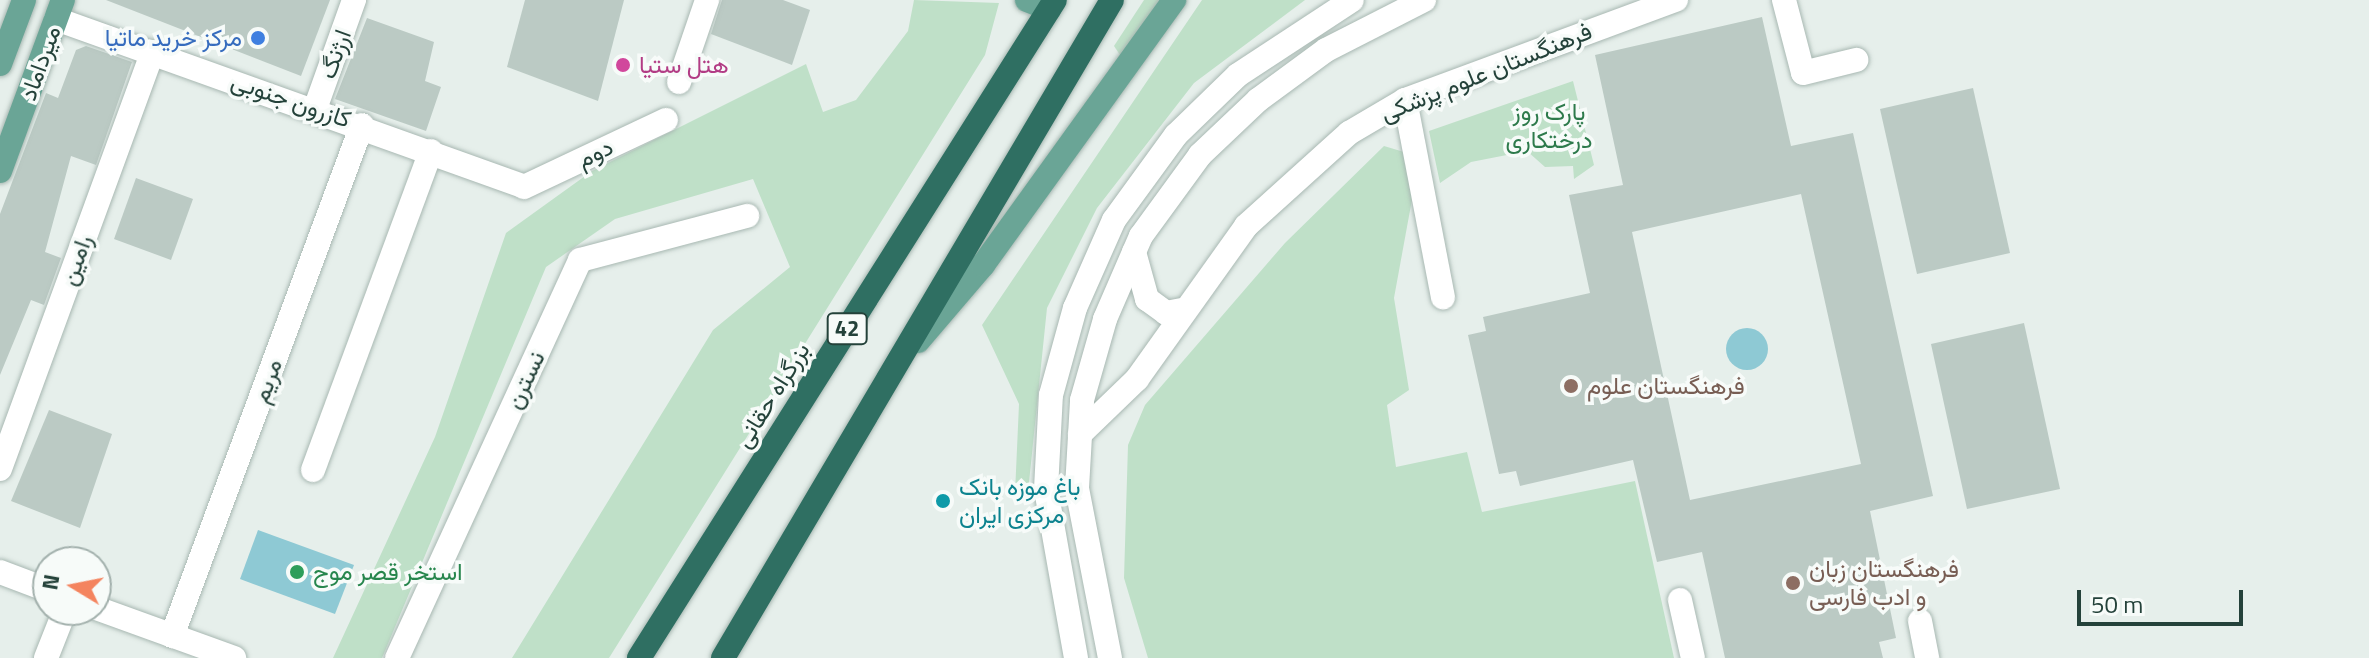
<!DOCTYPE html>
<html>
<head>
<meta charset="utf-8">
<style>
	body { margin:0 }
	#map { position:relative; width:2369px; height:658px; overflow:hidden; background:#e6efeb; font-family:"Titillium Web",Vazirmatn,sans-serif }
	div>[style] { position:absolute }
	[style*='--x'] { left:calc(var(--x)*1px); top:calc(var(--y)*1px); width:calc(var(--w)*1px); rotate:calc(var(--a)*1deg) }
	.green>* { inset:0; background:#bfe0c8 }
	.water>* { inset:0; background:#8ec9d4 }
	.round { border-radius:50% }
	.building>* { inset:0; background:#bbcac4 }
	.roads { filter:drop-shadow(0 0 2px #a8b8b2) drop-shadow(0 0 2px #a8b8b2) }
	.minor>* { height:24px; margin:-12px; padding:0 12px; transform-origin:12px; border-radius:12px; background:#fff }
	.major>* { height:24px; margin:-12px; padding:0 12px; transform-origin:12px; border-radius:12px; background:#6aa596 }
	.highway>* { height:24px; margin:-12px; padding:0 12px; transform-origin:12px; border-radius:12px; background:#2f6f62 }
	.dots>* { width:22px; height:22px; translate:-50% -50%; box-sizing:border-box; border:4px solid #f7fbf9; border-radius:50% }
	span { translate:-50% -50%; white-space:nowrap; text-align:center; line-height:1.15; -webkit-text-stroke:7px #f7fbf9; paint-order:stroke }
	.shield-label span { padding:2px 6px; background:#f7fbf9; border:2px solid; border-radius:6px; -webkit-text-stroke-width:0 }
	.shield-label { font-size:22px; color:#24423a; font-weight:700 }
	.shop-label { font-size:24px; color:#366cbe }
	.right { translate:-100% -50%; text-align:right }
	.street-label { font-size:24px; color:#24423a }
	.hotel-label { font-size:24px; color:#b23c85 }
	.left { translate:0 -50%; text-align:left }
	.park-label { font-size:24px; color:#2d7a4b }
	.education-label { font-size:24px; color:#785e54 }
	.culture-label { font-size:24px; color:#0d838f }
	.leisure-label { font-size:24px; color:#27864d }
	.north { position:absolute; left:32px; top:546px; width:80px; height:80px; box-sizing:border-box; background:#f7fbf9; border:2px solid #a3b1ad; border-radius:50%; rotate:280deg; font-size:22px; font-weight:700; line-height:32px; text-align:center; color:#24423a }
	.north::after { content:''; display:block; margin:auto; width:28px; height:36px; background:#f4845f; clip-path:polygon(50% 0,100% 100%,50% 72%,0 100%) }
	.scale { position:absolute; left:2077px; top:590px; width:166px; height:36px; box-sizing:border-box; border:4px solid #24423a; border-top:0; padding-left:10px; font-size:24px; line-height:28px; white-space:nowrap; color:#24423a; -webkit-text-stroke:6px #f7fbf9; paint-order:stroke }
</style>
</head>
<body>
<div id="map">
	<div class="green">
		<div style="clip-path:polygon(914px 0,999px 3px,985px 55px,609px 658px,512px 658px,713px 330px,790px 267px,753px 179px,615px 219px,546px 267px,382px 658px,333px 658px,435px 437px,506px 233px,592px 171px,806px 64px,823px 112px,856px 100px,908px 31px)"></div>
		<div style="clip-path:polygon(1144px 0,1159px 0,1122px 58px,1114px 46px)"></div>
		<div style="clip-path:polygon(1202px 0,1305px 0,1194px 83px,1097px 208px,1047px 308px,1028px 492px,1015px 493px,1019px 404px,982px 325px)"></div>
		<div style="clip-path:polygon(1573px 81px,1594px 165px,1574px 179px,1573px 166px,1545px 167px,1527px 151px,1471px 162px,1440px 183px,1429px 131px)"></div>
		<div style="clip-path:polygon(1384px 146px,1404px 152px,1413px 194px,1394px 298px,1409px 390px,1387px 405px,1396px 467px,1467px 452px,1482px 512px,1635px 481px,1674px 658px,1148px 658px,1124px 578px,1128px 445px,1145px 405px,1285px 243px)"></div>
	</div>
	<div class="water">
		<div class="round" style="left:1726px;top:328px;width:42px;height:42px"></div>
		<div style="clip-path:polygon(258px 530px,354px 565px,335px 614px,240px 579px)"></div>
	</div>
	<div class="building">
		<div style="clip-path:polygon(106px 0,330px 0,301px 76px)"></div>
		<div style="clip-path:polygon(525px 0,624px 0,598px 101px,507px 67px)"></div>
		<div style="clip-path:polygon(722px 0,783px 0,810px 10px,792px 65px,711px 34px)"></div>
		<div style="clip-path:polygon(evenodd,1762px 17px,1791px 146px,1853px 133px,1933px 496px,1870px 511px,1896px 638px,1879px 642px,1883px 658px,1725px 658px,1702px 552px,1657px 562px,1633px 460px,1520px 486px,1516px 471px,1499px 474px,1468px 335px,1486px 331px,1483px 317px,1590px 293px,1569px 195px,1623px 185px,1595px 55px,1762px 17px,1801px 194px,1861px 464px,1690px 500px,1632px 232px,1801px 194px)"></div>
		<div style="clip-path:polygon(367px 18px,434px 42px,425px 81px,441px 87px,426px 131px,335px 99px)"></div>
		<div style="clip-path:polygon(86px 46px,132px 62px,96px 165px,71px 156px,45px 252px,61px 258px,44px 305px,31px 300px,0 375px,0 214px,46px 93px,58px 98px,76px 50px)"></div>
		<div style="clip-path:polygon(1973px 88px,2010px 253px,1917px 274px,1880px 109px)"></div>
		<div style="clip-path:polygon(136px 178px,193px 199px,171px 260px,114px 239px)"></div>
		<div style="clip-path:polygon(2024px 323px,2060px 489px,1967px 509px,1931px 344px)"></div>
		<div style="clip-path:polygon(49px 410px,112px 434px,80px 528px,11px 501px)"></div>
	</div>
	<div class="roads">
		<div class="minor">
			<div style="--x:1784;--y:0;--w:75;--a:75.4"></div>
			<div style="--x:1803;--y:73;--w:55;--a:-13.8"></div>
			<div style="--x:56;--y:19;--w:497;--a:19.7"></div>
			<div style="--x:524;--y:187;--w:157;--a:-25.3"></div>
			<div style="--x:679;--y:82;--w:87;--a:-71.1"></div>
			<div style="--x:1405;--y:100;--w:201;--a:79.1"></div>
			<div style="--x:315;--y:109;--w:116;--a:-70.3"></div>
			<div style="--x:1134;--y:252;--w:49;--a:74.5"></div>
			<div style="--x:1147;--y:299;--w:24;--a:36"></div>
			<div style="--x:1166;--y:313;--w:16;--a:-11"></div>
			<div style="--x:1080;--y:434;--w:79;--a:-44"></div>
			<div style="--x:1137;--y:379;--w:188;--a:-54.5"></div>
			<div style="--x:1246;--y:226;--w:139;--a:-42.1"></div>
			<div style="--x:1349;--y:133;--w:65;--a:-30.5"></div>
			<div style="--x:1405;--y:100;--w:289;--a:-20.3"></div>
			<div style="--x:0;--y:469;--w:444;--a:-69.9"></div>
			<div style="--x:313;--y:470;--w:340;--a:-69.7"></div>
			<div style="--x:0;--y:572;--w:51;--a:20.6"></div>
			<div style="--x:1680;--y:600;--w:59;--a:77.4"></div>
			<div style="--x:96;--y:608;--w:147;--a:19.9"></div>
			<div style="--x:1920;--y:621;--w:38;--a:79"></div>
			<div style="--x:172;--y:636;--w:545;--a:-69.6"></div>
			<div style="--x:46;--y:658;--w:52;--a:-68.4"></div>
			<div style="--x:397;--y:658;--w:438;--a:-65.3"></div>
			<div style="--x:580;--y:260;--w:173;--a:-14.8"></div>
			<div style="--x:1076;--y:658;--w:172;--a:-100.1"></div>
			<div style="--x:1046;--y:489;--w:94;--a:-87"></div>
			<div style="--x:1051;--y:395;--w:90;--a:-74.6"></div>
			<div style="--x:1075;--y:308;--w:96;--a:-66.1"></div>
			<div style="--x:1114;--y:220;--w:105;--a:-53.9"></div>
			<div style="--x:1176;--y:135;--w:86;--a:-44.1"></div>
			<div style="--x:1238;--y:75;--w:136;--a:-33.3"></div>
			<div style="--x:1110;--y:658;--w:173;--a:-101"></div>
			<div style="--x:1077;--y:488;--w:88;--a:-86.7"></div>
			<div style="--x:1082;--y:400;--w:84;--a:-74.1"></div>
			<div style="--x:1105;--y:319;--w:90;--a:-66.6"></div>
			<div style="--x:1141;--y:236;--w:100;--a:-53.9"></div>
			<div style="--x:1200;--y:155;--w:80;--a:-43.5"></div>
			<div style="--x:1258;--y:100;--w:84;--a:-36.3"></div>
			<div style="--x:1326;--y:50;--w:110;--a:-27"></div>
		</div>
		<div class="major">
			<div style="--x:1027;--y:0;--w:24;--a:22"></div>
			<div style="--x:0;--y:64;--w:68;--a:-69.4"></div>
			<div style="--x:0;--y:171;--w:182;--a:-69.8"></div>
			<div style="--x:918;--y:341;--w:100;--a:-49.5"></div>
			<div style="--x:983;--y:265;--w:327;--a:-54.2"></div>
		</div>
		<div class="highway">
			<div style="--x:639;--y:658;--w:778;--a:-57.7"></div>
			<div style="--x:723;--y:658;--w:764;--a:-59.41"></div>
		</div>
	</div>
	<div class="dots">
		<div style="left:258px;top:38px;background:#3f7fe0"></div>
		<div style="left:623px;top:65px;background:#d1479c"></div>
		<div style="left:1571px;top:386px;background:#8d6e63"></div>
		<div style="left:943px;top:501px;background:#0f9aa8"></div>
		<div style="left:297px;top:572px;background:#2e9e5b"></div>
		<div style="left:1793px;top:583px;background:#8d6e63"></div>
	</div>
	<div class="shield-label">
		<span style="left:847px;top:329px">42</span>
	</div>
	<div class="shop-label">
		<span class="right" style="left:242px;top:38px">مرکز خرید ماتیا</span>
	</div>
	<div class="street-label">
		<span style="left:335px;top:54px;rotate:-70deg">ارژنگ</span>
		<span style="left:40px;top:63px;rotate:-70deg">میرداماد</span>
		<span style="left:1486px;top:72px;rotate:-22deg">فرهنگستان علوم پزشکی</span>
		<span style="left:291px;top:100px;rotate:19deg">کازرون جنوبی</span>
		<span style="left:595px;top:153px;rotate:-25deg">دوم</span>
		<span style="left:76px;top:260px;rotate:-70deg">رامین</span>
		<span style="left:525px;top:380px;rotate:-65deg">نسترن</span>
		<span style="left:267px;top:381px;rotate:-70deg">مریم</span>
		<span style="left:772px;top:395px;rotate:-58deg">بزرگراه حقانی</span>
	</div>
	<div class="hotel-label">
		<span class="left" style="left:639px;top:65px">هتل ستیا</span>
	</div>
	<div class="park-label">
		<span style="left:1549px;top:126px">پارک روز<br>درختکاری</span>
	</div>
	<div class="education-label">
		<span class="left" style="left:1587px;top:386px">فرهنگستان علوم</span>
		<span class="left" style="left:1809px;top:583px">فرهنگستان زبان<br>و ادب فارسی</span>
	</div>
	<div class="culture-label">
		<span class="left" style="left:959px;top:501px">باغ موزه بانک<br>مرکزی ایران</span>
	</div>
	<div class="leisure-label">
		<span class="left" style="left:313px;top:572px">استخر قصر موج</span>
	</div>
	<div class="north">N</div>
	<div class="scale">50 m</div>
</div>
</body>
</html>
